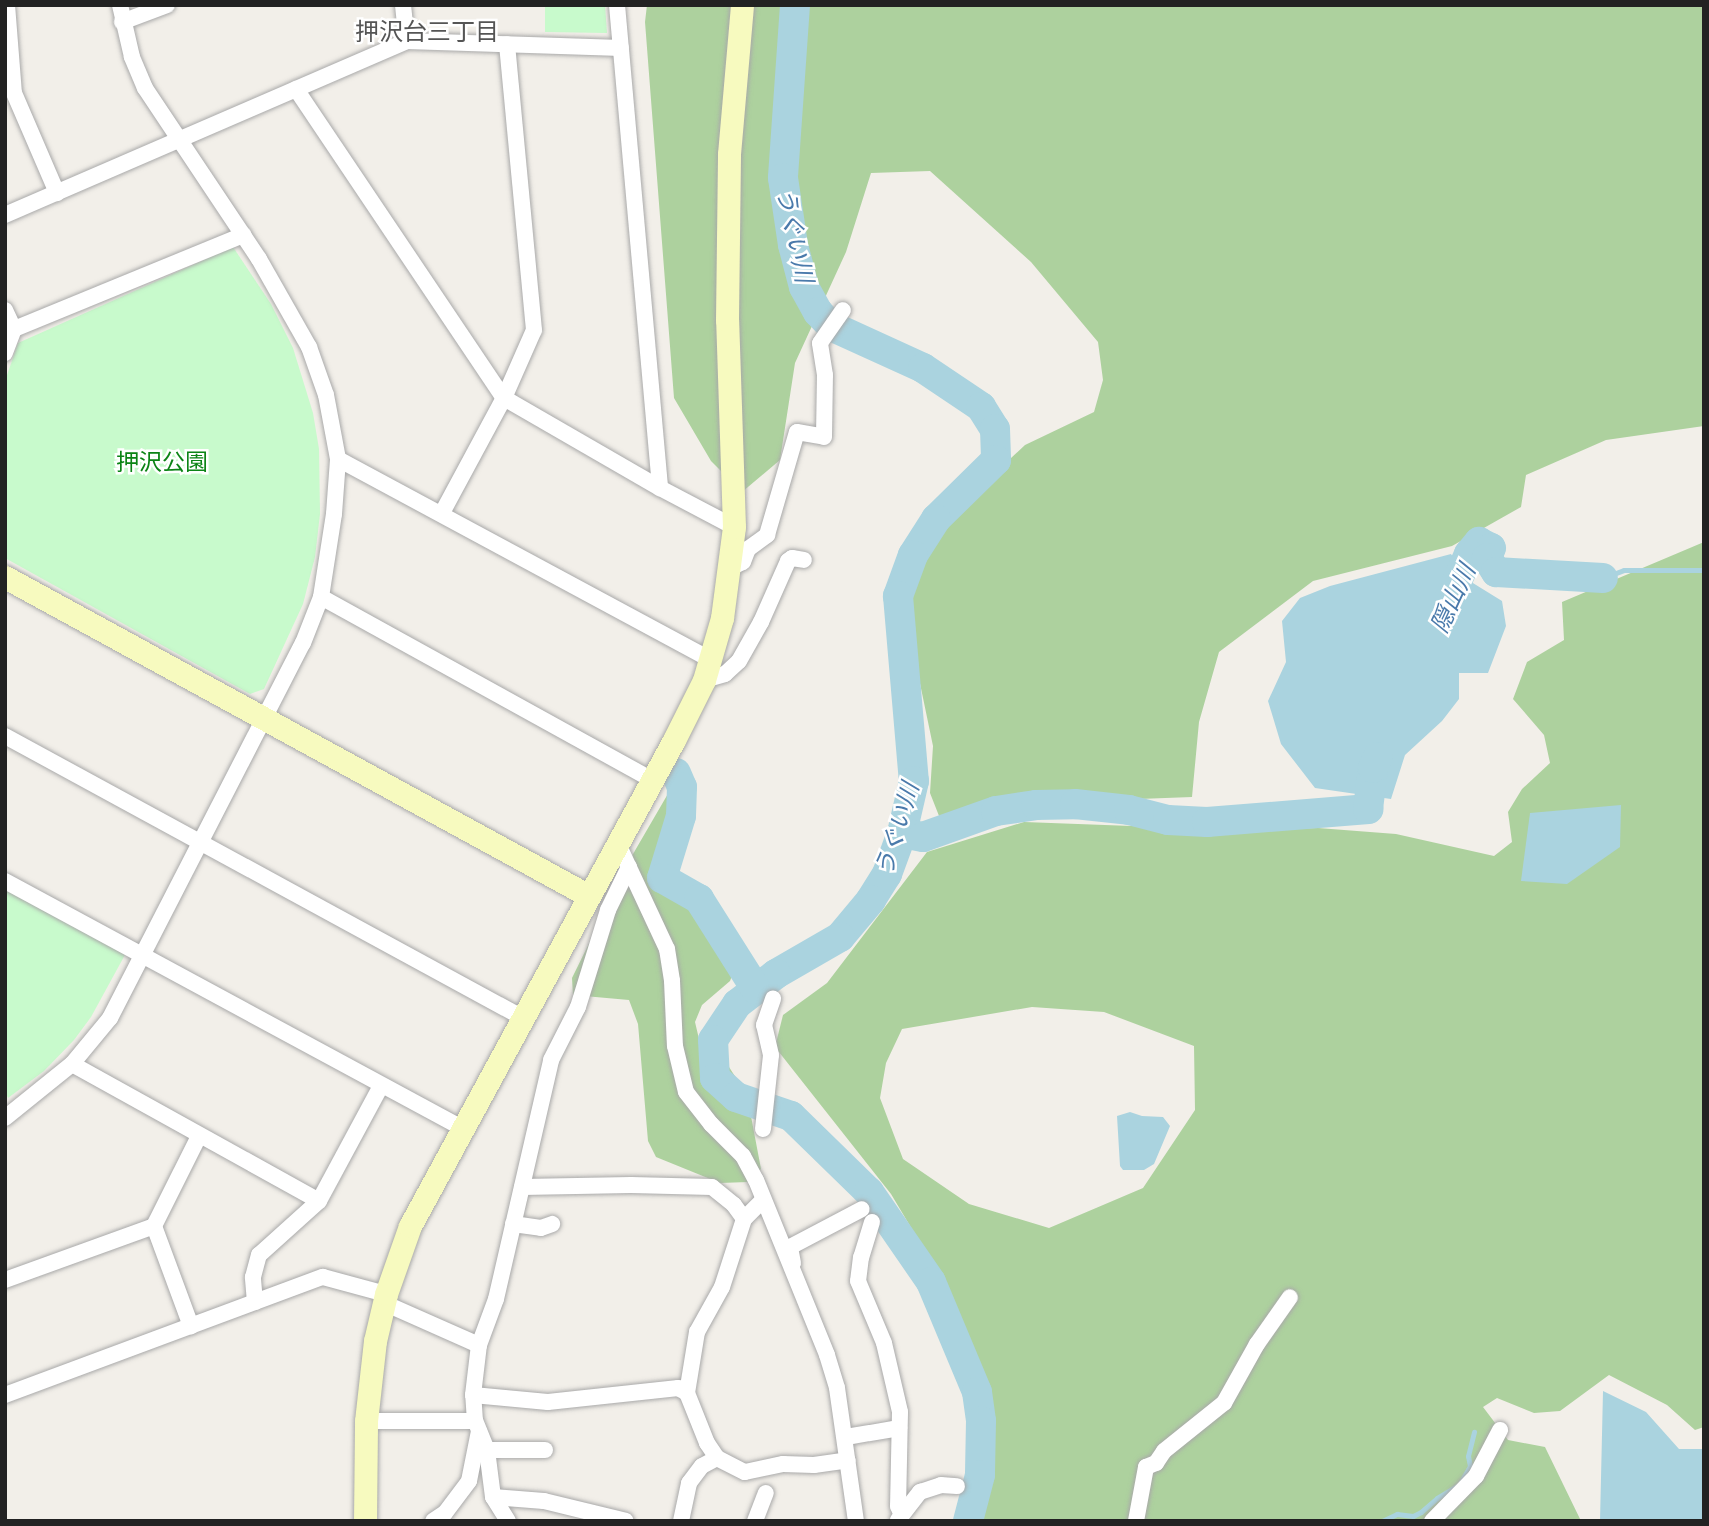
<!DOCTYPE html>
<html>
<head>
<meta charset="utf-8">
<style>
	body { margin:0 }
	#map { position:relative; width:1709px; height:1526px; overflow:hidden; background:#f2efe9; font-family:"Exo 2","Noto Sans JP",sans-serif }
	div>[style] { position:absolute }
	[style*='--x'] { left:calc(var(--x)*1px); top:calc(var(--y)*1px); width:calc(var(--w)*1px); rotate:calc(var(--a)*1deg) }
	.forest>* { inset:0; background:#add19e }
	.park>* { inset:0; background:#c8facc }
	.water>* { inset:0; background:#aad3df }
	.stream>* { height:5px; margin:-2.5px; padding:0 2.5px; transform-origin:2.5px; border-radius:2.5px; background:#aad3df }
	.river>* { height:30px; margin:-15px; padding:0 15px; transform-origin:15px; border-radius:15px; background:#aad3df }
	.roads { filter:drop-shadow(0 0 2px #a9a9a9) drop-shadow(0 0 2px #a9a9a9) }
	.street>* { height:16px; margin:-8px; padding:0 8px; transform-origin:8px; border-radius:8px; background:#fff }
	.secondary>* { height:23px; margin:-11.5px; padding:0 11.5px; transform-origin:11.5px; border-radius:11.5px; background:#f7fabf }
	span { translate:-50% -50%; white-space:nowrap; text-align:center; line-height:1.15; -webkit-text-stroke:5px #fff; paint-order:stroke }
	.park-label { font-size:23px; color:#0c8416 }
	.neighbourhood-label { font-size:24px; color:#555 }
	.water-label { font-size:24px; color:#4a7aab; font-style:italic }
	.frame { position:absolute; inset:0; border:7px solid #222; pointer-events:none }
</style>
</head>
<body>
<div id="map">
	<div class="forest">
		<div style="clip-path:polygon(647px 5px,1704px 5px,1704px 426px,1606px 440px,1526px 475px,1521px 507px,1452px 546px,1313px 581px,1219px 652px,1199px 722px,1192px 797px,1112px 800px,1033px 794px,941px 821px,930px 793px,933px 746px,907px 621px,912px 577px,937px 527px,1025px 445px,1094px 412px,1103px 380px,1098px 342px,1031px 262px,930px 171px,871px 173px,846px 252px,795px 363px,780px 460px,742px 492px,711px 461px,674px 398px,645px 22px)"></div>
		<div style="clip-path:polygon(evenodd,1704px 542px,1704px 1427px,1695px 1430px,1667px 1405px,1609px 1375px,1560px 1411px,1534px 1413px,1497px 1398px,1483px 1407px,1508px 1440px,1545px 1447px,1581px 1521px,973px 1521px,991px 1448px,968px 1340px,922px 1246px,891px 1194px,775px 1047px,783px 1015px,827px 983px,927px 852px,1024px 822px,1239px 830px,1318px 828px,1396px 834px,1494px 856px,1512px 842px,1508px 812px,1522px 789px,1550px 763px,1544px 735px,1513px 699px,1527px 662px,1564px 640px,1562px 602px,1704px 542px,1032px 1007px,1104px 1012px,1194px 1046px,1195px 1110px,1143px 1188px,1049px 1228px,969px 1204px,903px 1159px,880px 1098px,886px 1063px,902px 1029px,1032px 1007px)"></div>
		<div style="clip-path:polygon(669px 792px,678px 795px,682px 802px,672px 851px,672px 871px,731px 952px,736px 966px,730px 981px,702px 1005px,695px 1022px,699px 1039px,729px 1067px,747px 1095px,761px 1169px,748px 1182px,720px 1183px,656px 1157px,648px 1141px,638px 1024px,629px 1000px,573px 995px,572px 978px,633px 854px)"></div>
	</div>
	<div class="park">
		<div style="clip-path:polygon(545px 5px,605px 5px,607px 33px,545px 32px)"></div>
		<div style="clip-path:polygon(233px 247px,271px 304px,293px 348px,313px 413px,319px 449px,320px 514px,315px 557px,303px 604px,264px 689px,250px 694px,5px 558px,5px 381px,18px 343px)"></div>
		<div style="clip-path:polygon(5px 886px,126px 953px,91px 1017px,74px 1040px,44px 1071px,8px 1098px,5px 1091px)"></div>
	</div>
	<div class="water">
		<div style="clip-path:polygon(1451px 554px,1468px 580px,1502px 601px,1506px 626px,1488px 673px,1459px 673px,1459px 699px,1442px 721px,1405px 755px,1391px 799px,1315px 788px,1281px 744px,1268px 701px,1286px 662px,1282px 621px,1300px 598px,1330px 586px)"></div>
		<div style="clip-path:polygon(1621px 805px,1620px 847px,1567px 884px,1521px 881px,1530px 813px)"></div>
		<div style="clip-path:polygon(1130px 1112px,1142px 1116px,1163px 1117px,1170px 1126px,1154px 1164px,1144px 1170px,1123px 1170px,1120px 1166px,1117px 1116px)"></div>
		<div style="clip-path:polygon(1603px 1391px,1646px 1412px,1679px 1449px,1704px 1449px,1704px 1521px,1600px 1521px)"></div>
	</div>
	<div class="stream">
		<div style="--x:1603;--y:578;--w:22;--a:-21"></div>
		<div style="--x:1624;--y:570;--w:80;--a:0"></div>
		<div style="--x:1382;--y:1521;--w:17;--a:-25"></div>
		<div style="--x:1397;--y:1514;--w:16;--a:7"></div>
		<div style="--x:1413;--y:1516;--w:9;--a:-27"></div>
		<div style="--x:1421;--y:1512;--w:21;--a:-41"></div>
		<div style="--x:1437;--y:1498;--w:26;--a:-31"></div>
		<div style="--x:1459;--y:1485;--w:22;--a:-60"></div>
		<div style="--x:1470;--y:1466;--w:10;--a:-101"></div>
		<div style="--x:1468;--y:1456;--w:25;--a:-76"></div>
	</div>
	<div class="river">
		<div style="--x:795;--y:5;--w:173;--a:94"></div>
		<div style="--x:783;--y:178;--w:68;--a:81.5"></div>
		<div style="--x:793;--y:245;--w:43;--a:75.3"></div>
		<div style="--x:804;--y:287;--w:29;--a:61"></div>
		<div style="--x:818;--y:312;--w:19;--a:47"></div>
		<div style="--x:831;--y:326;--w:101;--a:24.5"></div>
		<div style="--x:923;--y:368;--w:70;--a:33.9"></div>
		<div style="--x:981;--y:407;--w:26;--a:58"></div>
		<div style="--x:995;--y:429;--w:31;--a:88"></div>
		<div style="--x:996;--y:460;--w:84;--a:135.5"></div>
		<div style="--x:936;--y:519;--w:43;--a:122.6"></div>
		<div style="--x:913;--y:555;--w:44;--a:110.1"></div>
		<div style="--x:898;--y:596;--w:186;--a:85.1"></div>
		<div style="--x:914;--y:781;--w:53;--a:103"></div>
		<div style="--x:902;--y:833;--w:44;--a:110.1"></div>
		<div style="--x:887;--y:874;--w:31;--a:122"></div>
		<div style="--x:871;--y:900;--w:48;--a:130"></div>
		<div style="--x:840;--y:937;--w:74;--a:150"></div>
		<div style="--x:776;--y:974;--w:49;--a:142.4"></div>
		<div style="--x:737;--y:1004;--w:43;--a:123.7"></div>
		<div style="--x:713;--y:1040;--w:38;--a:87"></div>
		<div style="--x:715;--y:1078;--w:28;--a:42"></div>
		<div style="--x:736;--y:1097;--w:58;--a:19.1"></div>
		<div style="--x:791;--y:1116;--w:109;--a:44.3"></div>
		<div style="--x:869;--y:1192;--w:109;--a:55.4"></div>
		<div style="--x:931;--y:1282;--w:119;--a:67.3"></div>
		<div style="--x:977;--y:1392;--w:29;--a:82"></div>
		<div style="--x:981;--y:1421;--w:54;--a:91.1"></div>
		<div style="--x:980;--y:1475;--w:48;--a:104.6"></div>
		<div style="--x:1446;--y:606;--w:57;--a:-66.1"></div>
		<div style="--x:1469;--y:554;--w:16;--a:-50"></div>
		<div style="--x:1479;--y:542;--w:13;--a:27"></div>
		<div style="--x:1491;--y:548;--w:11;--a:112"></div>
		<div style="--x:1487;--y:558;--w:17;--a:57"></div>
		<div style="--x:1496;--y:572;--w:107;--a:3.2"></div>
		<div style="--x:676;--y:773;--w:15;--a:67"></div>
		<div style="--x:682;--y:787;--w:29;--a:92"></div>
		<div style="--x:681;--y:816;--w:65;--a:107"></div>
		<div style="--x:662;--y:878;--w:43;--a:29.6"></div>
		<div style="--x:699;--y:899;--w:107;--a:57.7"></div>
		<div style="--x:902;--y:833;--w:21;--a:11"></div>
		<div style="--x:923;--y:837;--w:77;--a:-19.6"></div>
		<div style="--x:996;--y:811;--w:40;--a:-8.5"></div>
		<div style="--x:1036;--y:805;--w:39;--a:-1"></div>
		<div style="--x:1075;--y:804;--w:54;--a:6.3"></div>
		<div style="--x:1129;--y:810;--w:40;--a:14.4"></div>
		<div style="--x:1168;--y:820;--w:39;--a:3"></div>
		<div style="--x:1207;--y:822;--w:162;--a:-4.6"></div>
		<div style="--x:1368;--y:809;--w:41;--a:-83"></div>
		<div style="--x:1373;--y:768;--w:12;--a:-66"></div>
	</div>
	<div class="roads">
		<div class="street">
			<div style="--x:7;--y:5;--w:88;--a:85.5"></div>
			<div style="--x:14;--y:93;--w:109;--a:66.7"></div>
			<div style="--x:403;--y:5;--w:36;--a:84"></div>
			<div style="--x:617;--y:5;--w:485;--a:84.9"></div>
			<div style="--x:122;--y:22;--w:48;--a:-20.7"></div>
			<div style="--x:296;--y:89;--w:372;--a:56.1"></div>
			<div style="--x:504;--y:398;--w:180;--a:30"></div>
			<div style="--x:660;--y:488;--w:84;--a:27.8"></div>
			<div style="--x:5;--y:215;--w:438;--a:-23.4"></div>
			<div style="--x:407;--y:41;--w:214;--a:1.9"></div>
			<div style="--x:5;--y:310;--w:21;--a:65"></div>
			<div style="--x:14;--y:329;--w:26;--a:111"></div>
			<div style="--x:14;--y:329;--w:248;--a:-22.3"></div>
			<div style="--x:338;--y:459;--w:421;--a:28.3"></div>
			<div style="--x:442;--y:513;--w:131;--a:-61.7"></div>
			<div style="--x:504;--y:398;--w:74;--a:-66.2"></div>
			<div style="--x:534;--y:330;--w:287;--a:-95.4"></div>
			<div style="--x:730;--y:568;--w:14;--a:-25"></div>
			<div style="--x:743;--y:562;--w:14;--a:-69"></div>
			<div style="--x:748;--y:549;--w:24;--a:-36"></div>
			<div style="--x:767;--y:535;--w:107;--a:-73.8"></div>
			<div style="--x:797;--y:432;--w:27;--a:10"></div>
			<div style="--x:824;--y:437;--w:62;--a:-89.1"></div>
			<div style="--x:825;--y:375;--w:32;--a:-99"></div>
			<div style="--x:820;--y:343;--w:40;--a:-55.1"></div>
			<div style="--x:321;--y:597;--w:378;--a:28.9"></div>
			<div style="--x:704;--y:680;--w:22;--a:-16"></div>
			<div style="--x:725;--y:674;--w:19;--a:-43"></div>
			<div style="--x:739;--y:661;--w:45;--a:-60.6"></div>
			<div style="--x:761;--y:622;--w:67;--a:-66.1"></div>
			<div style="--x:788;--y:561;--w:5;--a:-37"></div>
			<div style="--x:792;--y:558;--w:12;--a:9"></div>
			<div style="--x:5;--y:736;--w:590;--a:28.56"></div>
			<div style="--x:618;--y:844;--w:116;--a:65"></div>
			<div style="--x:667;--y:949;--w:32;--a:81"></div>
			<div style="--x:672;--y:981;--w:65;--a:87.4"></div>
			<div style="--x:675;--y:1046;--w:47;--a:76.6"></div>
			<div style="--x:686;--y:1092;--w:41;--a:52"></div>
			<div style="--x:711;--y:1124;--w:45;--a:45"></div>
			<div style="--x:743;--y:1156;--w:27;--a:62"></div>
			<div style="--x:756;--y:1180;--w:189;--a:67.9"></div>
			<div style="--x:827;--y:1355;--w:34;--a:73"></div>
			<div style="--x:837;--y:1388;--w:134;--a:81.9"></div>
			<div style="--x:5;--y:881;--w:519;--a:28.39"></div>
			<div style="--x:72;--y:1064;--w:282;--a:29"></div>
			<div style="--x:5;--y:1118;--w:86;--a:-38.9"></div>
			<div style="--x:72;--y:1064;--w:60;--a:-50.4"></div>
			<div style="--x:110;--y:1018;--w:422;--a:-62.8"></div>
			<div style="--x:303;--y:643;--w:49;--a:-68.6"></div>
			<div style="--x:321;--y:597;--w:84;--a:-81.1"></div>
			<div style="--x:334;--y:514;--w:55;--a:-85.8"></div>
			<div style="--x:338;--y:459;--w:65;--a:-100.6"></div>
			<div style="--x:326;--y:395;--w:51;--a:-109.5"></div>
			<div style="--x:309;--y:347;--w:101;--a:-119.6"></div>
			<div style="--x:259;--y:259;--w:206;--a:-123.7"></div>
			<div style="--x:145;--y:88;--w:34;--a:-113"></div>
			<div style="--x:132;--y:57;--w:53;--a:-103"></div>
			<div style="--x:763;--y:1129;--w:74;--a:-83.8"></div>
			<div style="--x:771;--y:1055;--w:31;--a:-103"></div>
			<div style="--x:764;--y:1025;--w:28;--a:-71"></div>
			<div style="--x:522;--y:1187;--w:109;--a:-1.1"></div>
			<div style="--x:631;--y:1185;--w:81;--a:1.4"></div>
			<div style="--x:712;--y:1187;--w:28;--a:39"></div>
			<div style="--x:734;--y:1205;--w:17;--a:54"></div>
			<div style="--x:872;--y:1222;--w:37;--a:107"></div>
			<div style="--x:861;--y:1257;--w:24;--a:97"></div>
			<div style="--x:858;--y:1281;--w:67;--a:67.2"></div>
			<div style="--x:884;--y:1343;--w:71;--a:76.9"></div>
			<div style="--x:900;--y:1412;--w:94;--a:91.2"></div>
			<div style="--x:898;--y:1506;--w:8;--a:67"></div>
			<div style="--x:513;--y:1224;--w:28;--a:8"></div>
			<div style="--x:541;--y:1228;--w:12;--a:-20"></div>
			<div style="--x:154;--y:1226;--w:107;--a:69.7"></div>
			<div style="--x:793;--y:1263;--w:16;--a:-101"></div>
			<div style="--x:790;--y:1247;--w:81;--a:-27.8"></div>
			<div style="--x:5;--y:1280;--w:158;--a:-19.9"></div>
			<div style="--x:154;--y:1226;--w:101;--a:-63.4"></div>
			<div style="--x:255;--y:1302;--w:25;--a:-95"></div>
			<div style="--x:253;--y:1277;--w:23;--a:-75"></div>
			<div style="--x:259;--y:1255;--w:81;--a:-42"></div>
			<div style="--x:319;--y:1201;--w:131;--a:-61.7"></div>
			<div style="--x:384;--y:1303;--w:104;--a:23.9"></div>
			<div style="--x:687;--y:1393;--w:62;--a:-80.7"></div>
			<div style="--x:697;--y:1332;--w:51;--a:-60.9"></div>
			<div style="--x:722;--y:1287;--w:71;--a:-72.1"></div>
			<div style="--x:744;--y:1219;--w:27;--a:-45"></div>
			<div style="--x:5;--y:1395;--w:339;--a:-20.4"></div>
			<div style="--x:323;--y:1277;--w:65;--a:15.1"></div>
			<div style="--x:473;--y:1395;--w:75;--a:5.3"></div>
			<div style="--x:548;--y:1402;--w:131;--a:-6.1"></div>
			<div style="--x:678;--y:1388;--w:10;--a:29"></div>
			<div style="--x:687;--y:1393;--w:54;--a:68.2"></div>
			<div style="--x:707;--y:1443;--w:18;--a:56"></div>
			<div style="--x:717;--y:1458;--w:31;--a:27"></div>
			<div style="--x:745;--y:1472;--w:39;--a:-12"></div>
			<div style="--x:783;--y:1464;--w:31;--a:2"></div>
			<div style="--x:814;--y:1465;--w:34;--a:-8"></div>
			<div style="--x:366;--y:1421;--w:109;--a:0"></div>
			<div style="--x:846;--y:1437;--w:54;--a:-9.6"></div>
			<div style="--x:487;--y:1450;--w:58;--a:0"></div>
			<div style="--x:493;--y:1497;--w:51;--a:4.5"></div>
			<div style="--x:544;--y:1501;--w:84;--a:13.7"></div>
			<div style="--x:898;--y:1520;--w:36;--a:-52"></div>
			<div style="--x:920;--y:1492;--w:22;--a:-18"></div>
			<div style="--x:941;--y:1485;--w:16;--a:4"></div>
			<div style="--x:433;--y:1521;--w:14;--a:-34"></div>
			<div style="--x:445;--y:1513;--w:40;--a:-53"></div>
			<div style="--x:469;--y:1481;--w:51;--a:-78.7"></div>
			<div style="--x:508;--y:1521;--w:28;--a:-122"></div>
			<div style="--x:493;--y:1497;--w:47;--a:-97.3"></div>
			<div style="--x:487;--y:1450;--w:31;--a:-112"></div>
			<div style="--x:475;--y:1421;--w:26;--a:-94"></div>
			<div style="--x:473;--y:1395;--w:50;--a:-83.2"></div>
			<div style="--x:479;--y:1345;--w:49;--a:-69.7"></div>
			<div style="--x:496;--y:1299;--w:245;--a:-77"></div>
			<div style="--x:551;--y:1060;--w:59;--a:-63"></div>
			<div style="--x:578;--y:1007;--w:102;--a:-72.8"></div>
			<div style="--x:608;--y:910;--w:48;--a:-64"></div>
			<div style="--x:681;--y:1521;--w:39;--a:-78"></div>
			<div style="--x:689;--y:1483;--w:21;--a:-53"></div>
			<div style="--x:702;--y:1466;--w:17;--a:-28"></div>
			<div style="--x:755;--y:1521;--w:30;--a:-69"></div>
			<div style="--x:1136;--y:1521;--w:55;--a:-79.5"></div>
			<div style="--x:1146;--y:1467;--w:11;--a:-22"></div>
			<div style="--x:1156;--y:1463;--w:14;--a:-56"></div>
			<div style="--x:1164;--y:1451;--w:77;--a:-38.7"></div>
			<div style="--x:1224;--y:1403;--w:68;--a:-60.8"></div>
			<div style="--x:1257;--y:1344;--w:57;--a:-54.9"></div>
			<div style="--x:1432;--y:1521;--w:63;--a:-45.6"></div>
			<div style="--x:1476;--y:1476;--w:52;--a:-62.4"></div>
		</div>
		<div class="secondary">
			<div style="--x:5;--y:577;--w:665;--a:28.64"></div>
			<div style="--x:365;--y:1521;--w:100;--a:-89.4"></div>
			<div style="--x:366;--y:1421;--w:81;--a:-83.6"></div>
			<div style="--x:375;--y:1341;--w:48;--a:-76.8"></div>
			<div style="--x:386;--y:1294;--w:72;--a:-70.6"></div>
			<div style="--x:410;--y:1226;--w:553;--a:-61.49"></div>
			<div style="--x:674;--y:740;--w:67;--a:-63.4"></div>
			<div style="--x:704;--y:680;--w:65;--a:-73.8"></div>
			<div style="--x:722;--y:618;--w:92;--a:-82.5"></div>
			<div style="--x:734;--y:527;--w:207;--a:-91.9"></div>
			<div style="--x:727;--y:320;--w:166;--a:-89.3"></div>
			<div style="--x:729;--y:154;--w:150;--a:-85"></div>
		</div>
	</div>
	<div class="park-label">
		<span style="left:162px;top:461px">押沢公園</span>
	</div>
	<div class="neighbourhood-label">
		<span style="left:427px;top:31px">押沢台三丁目</span>
	</div>
	<div class="water-label">
		<span style="left:796px;top:235px;rotate:78deg">うぐい川</span>
		<span style="left:1452px;top:598px;rotate:-65deg">隠山川</span>
		<span style="left:896px;top:829px;rotate:-73deg">うぐい川</span>
	</div>
	<div class="frame"></div>
</div>
</body>
</html>
